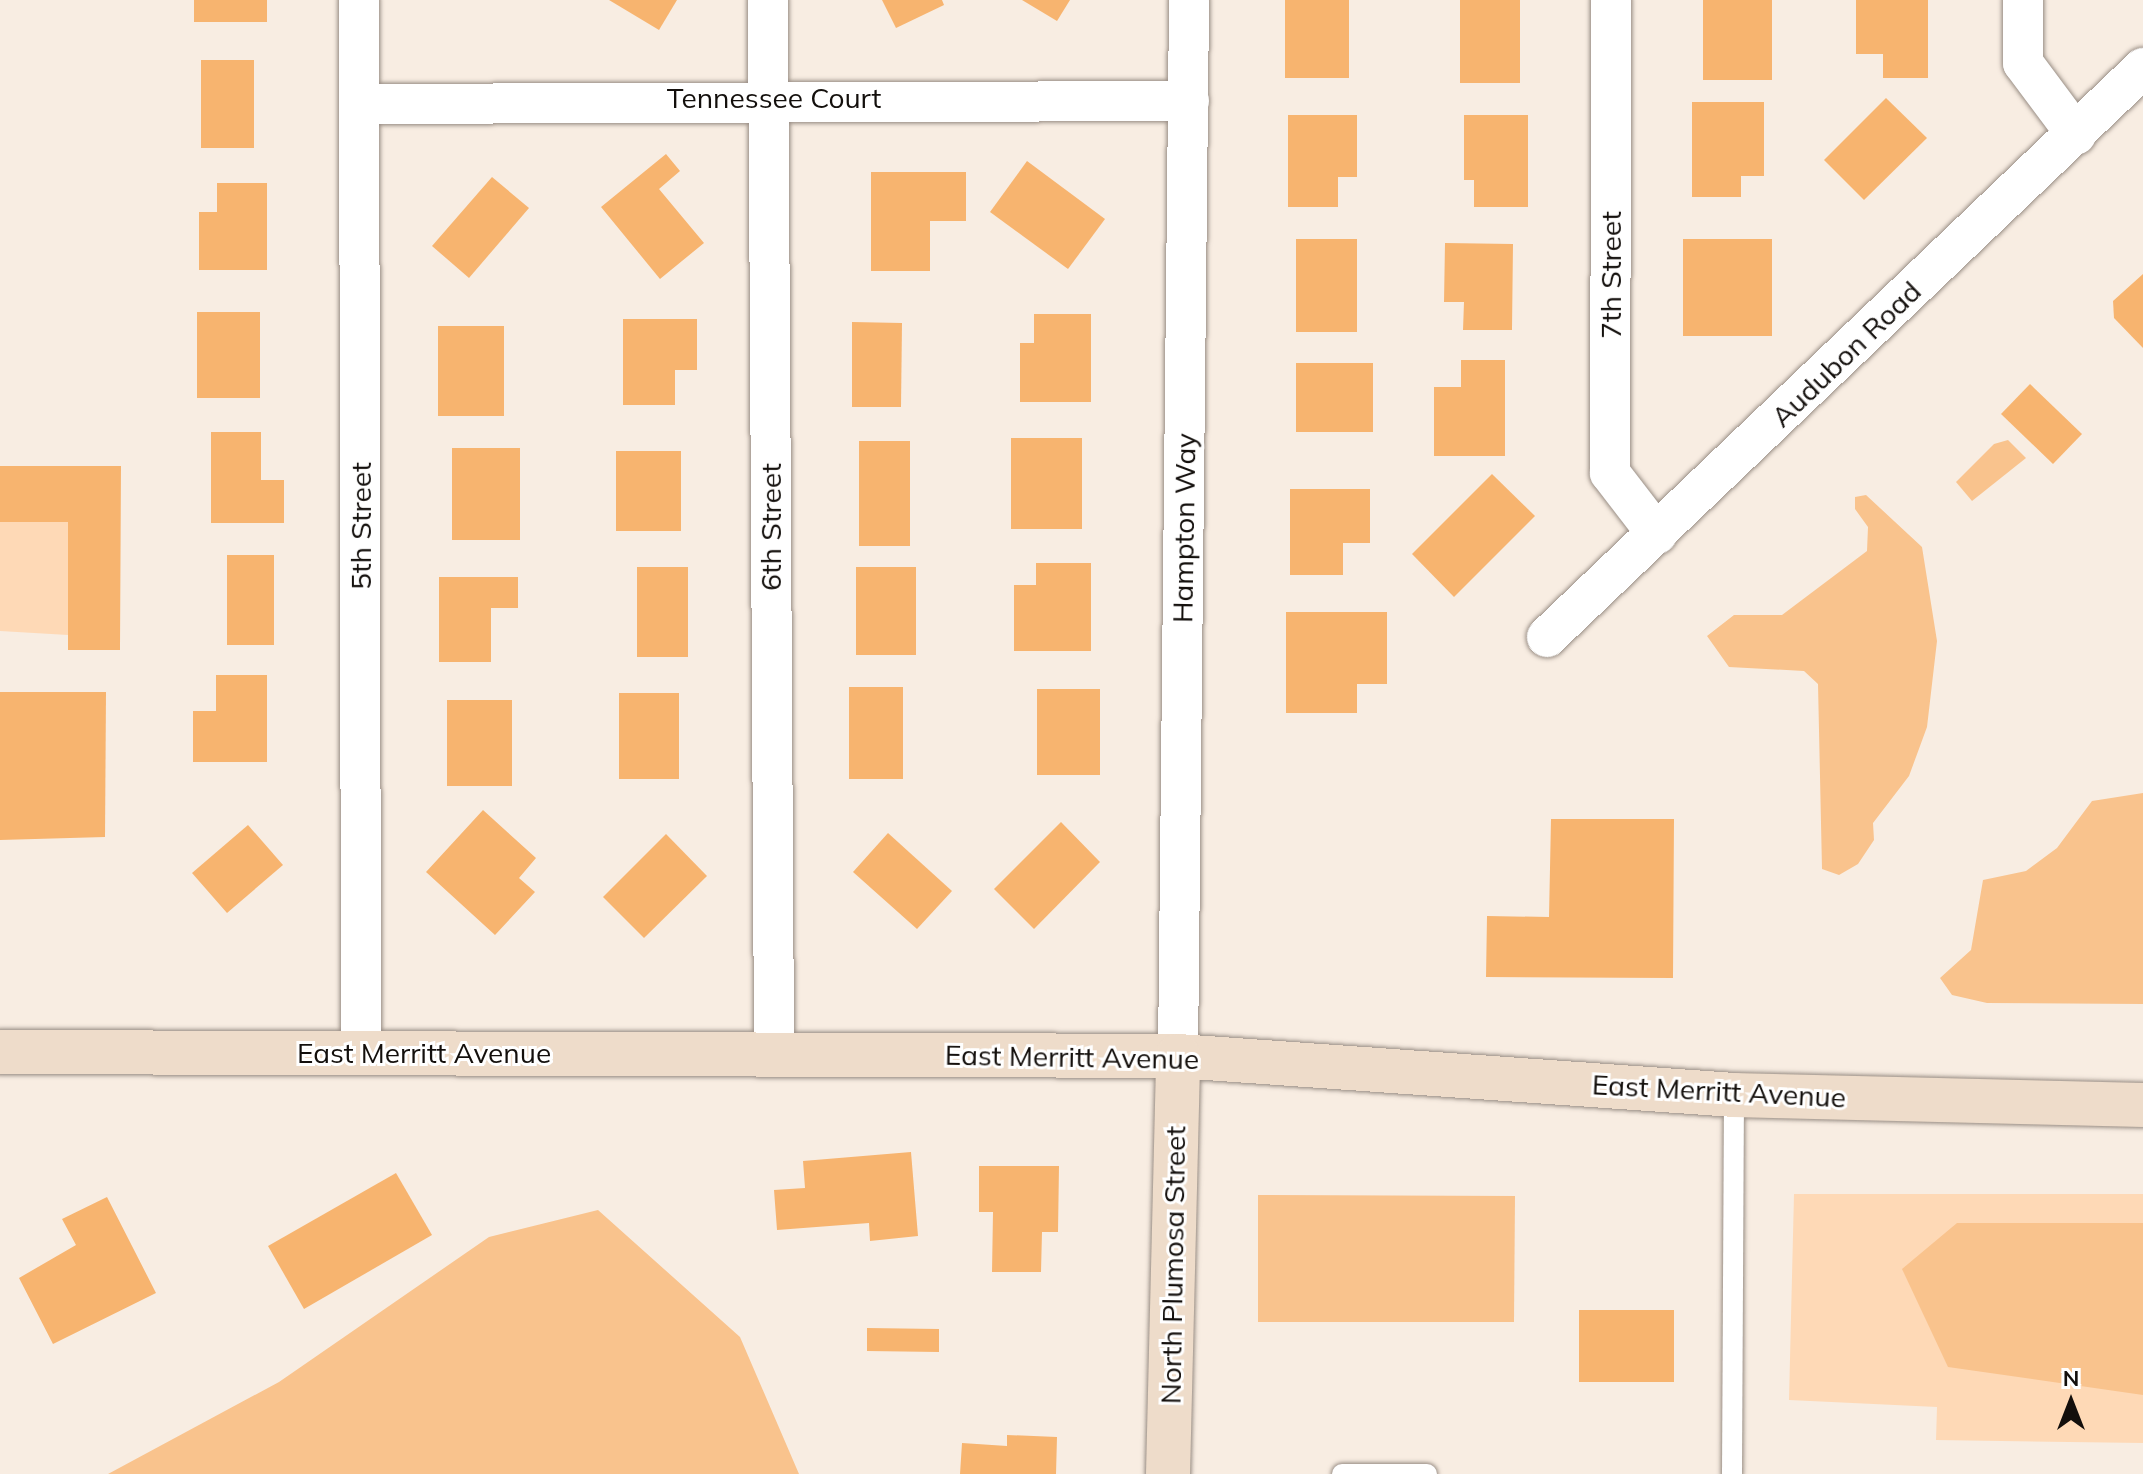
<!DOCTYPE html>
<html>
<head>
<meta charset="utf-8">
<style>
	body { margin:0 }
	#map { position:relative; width:2143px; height:1474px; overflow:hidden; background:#f8ede2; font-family:Mulish,sans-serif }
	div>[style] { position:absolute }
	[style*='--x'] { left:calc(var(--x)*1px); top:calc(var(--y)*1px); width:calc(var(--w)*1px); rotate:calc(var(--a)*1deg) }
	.green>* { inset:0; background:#fed9b6 }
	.water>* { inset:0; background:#f9c38d }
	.building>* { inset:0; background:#f7b46f }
	.roads { filter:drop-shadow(0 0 2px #998e85) drop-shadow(0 0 2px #998e85) }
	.lane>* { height:20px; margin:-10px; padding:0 10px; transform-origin:10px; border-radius:10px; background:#fff }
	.street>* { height:40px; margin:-20px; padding:0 20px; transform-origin:20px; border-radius:20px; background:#fff }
	.secondary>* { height:44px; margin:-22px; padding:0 22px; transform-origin:22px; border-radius:22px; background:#eedcca }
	span { translate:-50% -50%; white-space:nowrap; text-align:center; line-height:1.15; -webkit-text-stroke:6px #fff; paint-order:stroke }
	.street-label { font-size:28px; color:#130f0c }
	.north { position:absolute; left:2031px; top:1362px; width:80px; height:80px; -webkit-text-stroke:6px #fff; paint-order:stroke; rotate:0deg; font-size:22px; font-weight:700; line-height:32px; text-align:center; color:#130f0c }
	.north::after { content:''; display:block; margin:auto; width:28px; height:36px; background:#130f0c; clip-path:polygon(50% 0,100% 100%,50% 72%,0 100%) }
</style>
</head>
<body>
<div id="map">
	<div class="green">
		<div style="clip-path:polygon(0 522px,68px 522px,68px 635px,0 631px)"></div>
		<div style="clip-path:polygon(1794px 1194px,2143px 1194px,2143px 1443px,1936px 1440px,1937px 1407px,1789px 1400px)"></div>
	</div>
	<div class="water">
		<div style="clip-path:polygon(2008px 440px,2026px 458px,1972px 501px,1956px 482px,1994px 444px)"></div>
		<div style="clip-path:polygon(1866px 495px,1922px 547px,1937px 641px,1927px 727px,1909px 776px,1873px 823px,1874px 840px,1858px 864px,1839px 875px,1822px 869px,1818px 684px,1804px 671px,1729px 667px,1707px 636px,1734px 615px,1782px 615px,1867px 551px,1868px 527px,1855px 509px,1855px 497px)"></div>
		<div style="clip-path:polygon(2143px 793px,2143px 1004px,1987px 1003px,1952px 995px,1940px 978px,1971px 950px,1983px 880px,2026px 871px,2057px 848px,2092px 801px)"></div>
		<div style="clip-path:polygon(1258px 1195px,1515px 1196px,1514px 1322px,1258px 1322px)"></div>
		<div style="clip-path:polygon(598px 1210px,740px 1337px,799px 1474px,108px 1474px,279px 1382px,489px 1237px)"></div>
		<div style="clip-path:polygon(1957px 1223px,2143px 1223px,2143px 1395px,1948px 1367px,1902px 1269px)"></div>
	</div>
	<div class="building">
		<div style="clip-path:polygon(194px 0,267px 0,267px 22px,194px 22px)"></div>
		<div style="clip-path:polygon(609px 0,677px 0,659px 30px)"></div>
		<div style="clip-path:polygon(882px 0,942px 0,944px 5px,896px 28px)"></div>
		<div style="clip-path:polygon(1022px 0,1070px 0,1057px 21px)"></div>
		<div style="clip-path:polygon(1285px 0,1349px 0,1349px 78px,1285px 78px)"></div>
		<div style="clip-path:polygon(1460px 0,1520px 0,1520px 83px,1460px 83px)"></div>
		<div style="clip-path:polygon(1703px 0,1772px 0,1772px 80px,1703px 80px)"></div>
		<div style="clip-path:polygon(1856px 0,1928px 0,1928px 78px,1883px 78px,1883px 54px,1856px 54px)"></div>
		<div style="clip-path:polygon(201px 60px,254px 60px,254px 148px,201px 148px)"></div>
		<div style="clip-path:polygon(1886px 98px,1927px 138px,1864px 200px,1824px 160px)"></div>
		<div style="clip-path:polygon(1692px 102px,1764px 102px,1764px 176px,1741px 176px,1741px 197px,1692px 197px)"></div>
		<div style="clip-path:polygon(1288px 115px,1357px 115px,1357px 177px,1338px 177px,1338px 207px,1288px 207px)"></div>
		<div style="clip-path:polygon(1464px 115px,1528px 115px,1528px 207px,1474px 207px,1474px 180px,1464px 180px)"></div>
		<div style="clip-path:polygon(666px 154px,680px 171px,659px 189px,704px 243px,660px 279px,601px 207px)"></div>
		<div style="clip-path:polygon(1027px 161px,1105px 219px,1068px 269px,990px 212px)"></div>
		<div style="clip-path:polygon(871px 172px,966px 172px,966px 221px,930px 221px,930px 271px,871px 271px)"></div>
		<div style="clip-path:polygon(492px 177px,529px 208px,469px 278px,432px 246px)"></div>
		<div style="clip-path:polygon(217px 183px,267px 183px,267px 270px,199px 270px,199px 212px,217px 212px)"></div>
		<div style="clip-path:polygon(1296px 239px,1357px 239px,1357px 332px,1296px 332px)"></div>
		<div style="clip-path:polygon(1683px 239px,1772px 239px,1772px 336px,1683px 336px)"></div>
		<div style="clip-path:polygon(1445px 243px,1513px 244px,1512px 330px,1463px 330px,1464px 302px,1444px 302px)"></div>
		<div style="clip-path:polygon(2143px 274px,2143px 348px,2114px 318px,2113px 301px)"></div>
		<div style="clip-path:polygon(197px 312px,260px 312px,260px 398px,197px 398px)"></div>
		<div style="clip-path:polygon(1034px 314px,1091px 314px,1091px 402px,1020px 402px,1020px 343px,1034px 343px)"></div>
		<div style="clip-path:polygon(623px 319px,697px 319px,697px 370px,675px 370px,675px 405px,623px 405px)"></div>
		<div style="clip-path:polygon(852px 322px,902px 323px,901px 407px,852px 407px)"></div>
		<div style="clip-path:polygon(438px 326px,504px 326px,504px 416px,438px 416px)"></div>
		<div style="clip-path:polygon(1461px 360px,1505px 360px,1505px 456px,1434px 456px,1434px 387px,1461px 387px)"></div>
		<div style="clip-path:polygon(1296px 363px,1373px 363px,1373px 432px,1296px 432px)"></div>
		<div style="clip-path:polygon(2030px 384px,2082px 434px,2053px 464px,2001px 414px)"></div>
		<div style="clip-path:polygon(211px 432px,261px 432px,261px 480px,284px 480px,284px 523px,211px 523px)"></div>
		<div style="clip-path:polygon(1011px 438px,1082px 438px,1082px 529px,1011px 529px)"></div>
		<div style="clip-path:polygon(859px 441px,910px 441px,910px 546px,859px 546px)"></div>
		<div style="clip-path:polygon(452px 448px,520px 448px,520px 540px,452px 540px)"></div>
		<div style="clip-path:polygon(616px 451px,681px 451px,681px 531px,616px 531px)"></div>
		<div style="clip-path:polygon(0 466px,121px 466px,120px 650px,68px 650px,68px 522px,0 522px)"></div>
		<div style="clip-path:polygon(1492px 474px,1535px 516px,1454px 597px,1412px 554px)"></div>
		<div style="clip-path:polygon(1290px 489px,1370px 489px,1370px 543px,1343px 543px,1343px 575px,1290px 575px)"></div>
		<div style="clip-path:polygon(227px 555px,274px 555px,274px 645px,227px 645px)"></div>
		<div style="clip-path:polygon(1036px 563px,1091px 563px,1091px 651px,1014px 651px,1014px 585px,1036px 585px)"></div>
		<div style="clip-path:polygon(637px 567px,688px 567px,688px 657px,637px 657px)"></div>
		<div style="clip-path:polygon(856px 567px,916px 567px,916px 655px,856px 655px)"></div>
		<div style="clip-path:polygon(439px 577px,518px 577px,518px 608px,491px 608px,491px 662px,439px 662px)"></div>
		<div style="clip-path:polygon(1286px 612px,1387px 612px,1387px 684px,1357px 684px,1357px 713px,1286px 713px)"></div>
		<div style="clip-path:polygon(216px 675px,267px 675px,267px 762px,193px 762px,193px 711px,216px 711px)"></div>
		<div style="clip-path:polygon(849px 687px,903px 687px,903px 779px,849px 779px)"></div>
		<div style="clip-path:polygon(1037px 689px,1100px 689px,1100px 775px,1037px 775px)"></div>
		<div style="clip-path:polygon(0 692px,106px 692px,105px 837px,0 840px)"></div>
		<div style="clip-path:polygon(619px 693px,679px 693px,679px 779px,619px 779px)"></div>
		<div style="clip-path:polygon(447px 700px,512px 700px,512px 786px,447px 786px)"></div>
		<div style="clip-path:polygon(483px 810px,536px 858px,519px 878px,535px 892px,495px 935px,426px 872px)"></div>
		<div style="clip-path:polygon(1551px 819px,1674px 819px,1673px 978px,1486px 977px,1487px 916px,1549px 917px)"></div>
		<div style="clip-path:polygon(1061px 822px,1100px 862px,1034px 929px,994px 889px)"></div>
		<div style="clip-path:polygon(248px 825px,283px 865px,227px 913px,192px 873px)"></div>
		<div style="clip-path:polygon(888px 833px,952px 891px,917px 929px,853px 872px)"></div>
		<div style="clip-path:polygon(666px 834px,707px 876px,644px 938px,603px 897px)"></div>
		<div style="clip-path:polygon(911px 1152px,918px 1236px,870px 1241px,869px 1223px,777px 1230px,774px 1190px,805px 1188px,803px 1161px)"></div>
		<div style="clip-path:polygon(979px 1166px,1059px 1166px,1058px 1232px,1042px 1232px,1041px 1272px,992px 1272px,993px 1212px,979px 1212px)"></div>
		<div style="clip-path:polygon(396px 1173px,432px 1235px,304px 1309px,268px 1246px)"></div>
		<div style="clip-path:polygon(107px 1197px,156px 1293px,53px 1344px,19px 1278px,76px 1245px,62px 1219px)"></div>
		<div style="clip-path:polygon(1579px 1310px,1674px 1310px,1674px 1382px,1579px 1382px)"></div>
		<div style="clip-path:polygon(867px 1328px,939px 1329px,939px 1352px,867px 1351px)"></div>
		<div style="clip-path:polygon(1007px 1435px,1057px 1437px,1056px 1474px,960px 1474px,962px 1443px,1007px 1446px)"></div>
	</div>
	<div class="roads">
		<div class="lane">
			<div style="--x:1342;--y:1474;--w:85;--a:0"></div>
			<div style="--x:1732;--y:1474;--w:379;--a:-89.7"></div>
		</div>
		<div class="street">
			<div style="--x:359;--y:0;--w:1053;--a:89.89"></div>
			<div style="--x:768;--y:0;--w:1055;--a:89.67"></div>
			<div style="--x:1611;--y:0;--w:473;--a:90.1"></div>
			<div style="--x:1610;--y:473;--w:77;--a:52.4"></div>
			<div style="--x:2023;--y:0;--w:63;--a:90"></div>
			<div style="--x:2023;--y:63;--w:89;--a:53.3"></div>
			<div style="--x:360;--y:104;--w:829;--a:-0.21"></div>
			<div style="--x:1547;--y:637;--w:824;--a:-43.67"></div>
			<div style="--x:1178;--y:1056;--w:1056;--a:-89.4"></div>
		</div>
		<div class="secondary">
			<div style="--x:0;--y:1052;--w:1178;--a:0.19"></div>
			<div style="--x:1178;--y:1056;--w:557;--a:4.01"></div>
			<div style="--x:1734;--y:1095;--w:409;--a:1.4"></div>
			<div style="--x:1168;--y:1474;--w:418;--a:-88.6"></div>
		</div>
	</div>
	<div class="street-label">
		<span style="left:774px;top:98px">Tennessee Court</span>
		<span style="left:1611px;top:275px;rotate:-90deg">7th Street</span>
		<span style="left:1846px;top:354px;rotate:-44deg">Audubon Road</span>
		<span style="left:361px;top:526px;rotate:-90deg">5th Street</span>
		<span style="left:771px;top:527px;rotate:-90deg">6th Street</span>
		<span style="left:1184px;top:528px;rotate:-89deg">Hampton Way</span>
		<span style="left:424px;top:1053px">East Merritt Avenue</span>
		<span style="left:1072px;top:1057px;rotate:1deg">East Merritt Avenue</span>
		<span style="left:1719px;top:1091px;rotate:3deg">East Merritt Avenue</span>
		<span style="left:1173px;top:1265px;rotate:-89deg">North Plumosa Street</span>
	</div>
	<div class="north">N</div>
</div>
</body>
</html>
